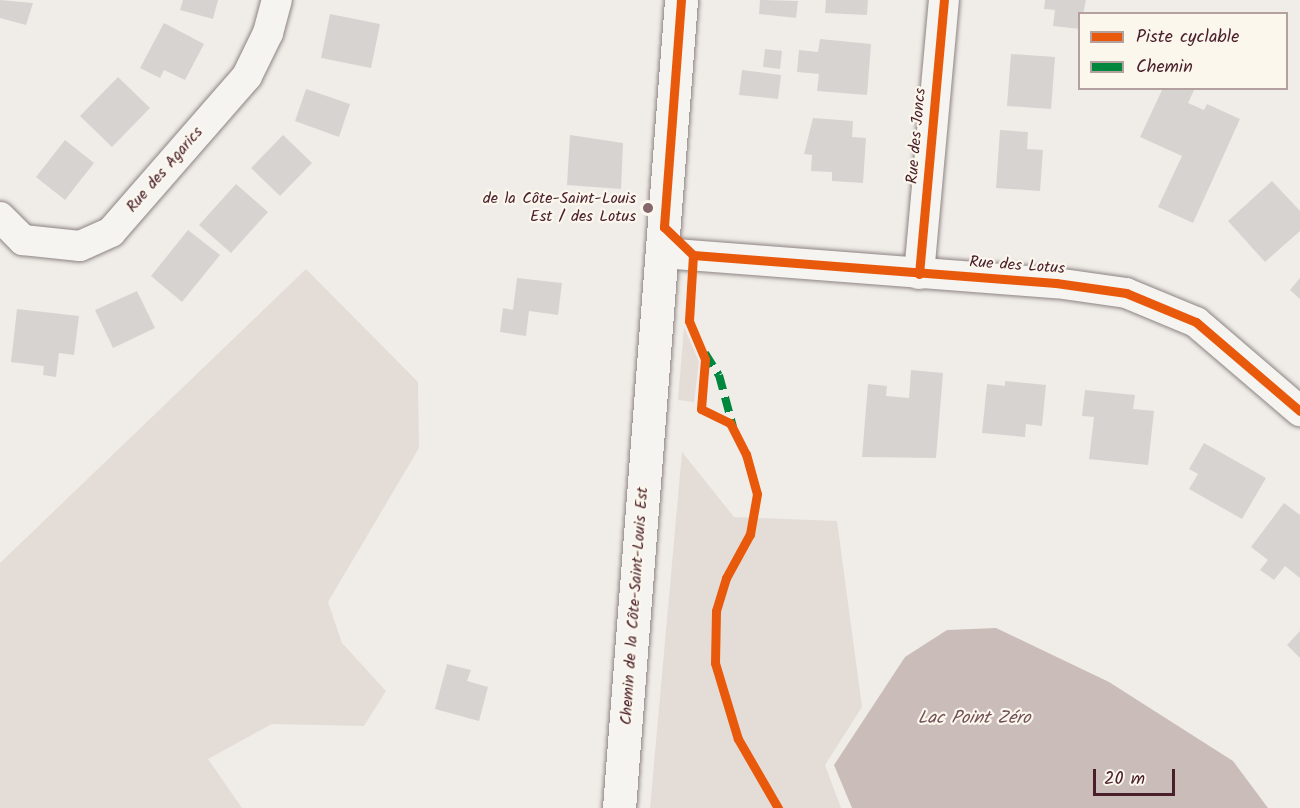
<!DOCTYPE html>
<html>
<head>
<meta charset="utf-8">
<style>
	body { margin:0 }
	#map { position:relative; width:1300px; height:808px; overflow:hidden; background:#f0ede8; font-family:Kalam,sans-serif }
	div>[style] { position:absolute }
	[style*='--x'] { left:calc(var(--x)*1px); top:calc(var(--y)*1px); width:calc(var(--w)*1px); rotate:calc(var(--a)*1deg) }
	.green>* { inset:0; background:#e4ddd7 }
	.water>* { inset:0; background:#cabcb9 }
	.building>* { inset:0; background:#d7d3d0 }
	.roads { filter:drop-shadow(0 0 2px #8d8383) drop-shadow(0 0 2px #8d8383) }
	.minor>* { height:30px; margin:-15px; padding:0 15px; transform-origin:15px; border-radius:15px; background:#f5f4f0 }
	.tertiary>* { height:33px; margin:-16.5px; padding:0 16.5px; transform-origin:16.5px; border-radius:16.5px; background:#f5f4f0 }
	.quiet>* { height:8px; margin-top:-4px; transform-origin:0; background:repeating-linear-gradient(90deg,#00873e 0 15px,transparent 0 23px) }
	.cycleway>* { height:9px; margin:-4.5px; padding:0 4.5px; transform-origin:4.5px; border-radius:4.5px; background:#e8590c }
	.dots>* { width:16px; height:16px; translate:-50% -50%; box-sizing:border-box; border:3px solid #fbf7ec; border-radius:50% }
	span { translate:-50% -50%; white-space:nowrap; text-align:center; line-height:1.15; -webkit-text-stroke:4.5px #fbf7ec; paint-order:stroke }
	.street-label { font-size:16px; color:#4a1f2b }
	.poi-label { font-size:16px; color:#4a1f2b }
	.right { translate:-100% -50%; text-align:right }
	.water-label { font-size:18px; color:#714f56; font-style:italic }
	.legend { position:absolute; left:1078px; top:12px; width:210px; height:78px; box-sizing:border-box; background:#fbf7ec; border:2px solid #b4a19f; margin:0; padding:8px 10px; list-style:none; font-size:18px; color:#4a1f2b }
	.legend li { display:flex; align-items:center; gap:12px; height:30px }
	.legend b { width:30px; border:2px solid #b4a19f }
	.scale { position:absolute; left:1093px; top:769px; width:82px; height:27px; box-sizing:border-box; border:3px solid #4a1f2b; border-top:0; padding-left:8px; font-size:18px; line-height:21px; white-space:nowrap; color:#4a1f2b; -webkit-text-stroke:4px #fbf7ec; paint-order:stroke }
</style>
</head>
<body>
<div id="map">
	<div class="green">
		<div style="clip-path:polygon(306px 269px,418px 382px,419px 448px,328px 602px,342px 643px,386px 691px,364px 726px,272px 724px,208px 759px,242px 808px,0 808px,0 563px)"></div>
		<div style="clip-path:polygon(684px 327px,699px 362px,694px 402px,678px 400px)"></div>
		<div style="clip-path:polygon(682px 452px,734px 517px,837px 521px,862px 707px,825px 765px,841px 808px,650px 808px)"></div>
	</div>
	<div class="water">
		<div style="clip-path:polygon(996px 628px,1109px 682px,1233px 761px,1268px 808px,852px 808px,834px 765px,905px 657px,947px 630px)"></div>
	</div>
	<div class="building">
		<div style="clip-path:polygon(0 0,33px 3px,26px 25px,0 18px)"></div>
		<div style="clip-path:polygon(183px 0,218px 0,213px 19px,180px 10px)"></div>
		<div style="clip-path:polygon(760px 0,798px 1px,796px 18px,759px 14px)"></div>
		<div style="clip-path:polygon(826px 0,868px 0,867px 15px,825px 13px)"></div>
		<div style="clip-path:polygon(1045px 0,1086px 0,1080px 29px,1053px 26px,1055px 10px,1044px 9px)"></div>
		<div style="clip-path:polygon(330px 14px,380px 24px,371px 68px,321px 58px)"></div>
		<div style="clip-path:polygon(164px 23px,204px 44px,185px 80px,164px 70px,160px 78px,140px 68px)"></div>
		<div style="clip-path:polygon(820px 39px,871px 44px,867px 95px,817px 91px,819px 74px,797px 72px,799px 50px,818px 52px)"></div>
		<div style="clip-path:polygon(765px 49px,782px 51px,780px 69px,763px 67px)"></div>
		<div style="clip-path:polygon(1011px 54px,1055px 57px,1051px 109px,1007px 106px)"></div>
		<div style="clip-path:polygon(742px 70px,781px 75px,778px 99px,739px 95px)"></div>
		<div style="clip-path:polygon(118px 77px,150px 108px,112px 147px,80px 116px)"></div>
		<div style="clip-path:polygon(1163px 88px,1195px 88px,1188px 103px,1204px 110px,1207px 104px,1240px 119px,1193px 223px,1158px 207px,1182px 156px,1140px 137px)"></div>
		<div style="clip-path:polygon(306px 89px,350px 104px,339px 137px,295px 121px)"></div>
		<div style="clip-path:polygon(813px 118px,853px 121px,852px 137px,866px 138px,863px 183px,832px 181px,832px 172px,811px 171px,812px 155px,804px 154px)"></div>
		<div style="clip-path:polygon(1000px 130px,1028px 132px,1027px 149px,1043px 150px,1040px 191px,996px 188px)"></div>
		<div style="clip-path:polygon(283px 135px,312px 163px,280px 196px,251px 168px)"></div>
		<div style="clip-path:polygon(570px 135px,623px 143px,621px 189px,567px 185px)"></div>
		<div style="clip-path:polygon(65px 140px,94px 163px,65px 200px,36px 177px)"></div>
		<div style="clip-path:polygon(1272px 181px,1300px 211px,1300px 231px,1265px 262px,1228px 221px)"></div>
		<div style="clip-path:polygon(236px 184px,268px 212px,231px 253px,199px 225px)"></div>
		<div style="clip-path:polygon(188px 230px,220px 255px,182px 302px,151px 276px)"></div>
		<div style="clip-path:polygon(517px 278px,562px 283px,558px 315px,529px 311px,526px 336px,500px 332px,503px 308px,513px 310px)"></div>
		<div style="clip-path:polygon(1300px 278px,1300px 299px,1290px 290px)"></div>
		<div style="clip-path:polygon(137px 291px,155px 328px,113px 348px,95px 310px)"></div>
		<div style="clip-path:polygon(17px 309px,79px 316px,74px 355px,59px 353px,56px 377px,43px 375px,44px 366px,11px 362px)"></div>
		<div style="clip-path:polygon(911px 370px,943px 373px,936px 458px,862px 457px,868px 384px,887px 386px,886px 396px,909px 398px)"></div>
		<div style="clip-path:polygon(1005px 381px,1046px 385px,1042px 426px,1026px 424px,1025px 437px,982px 433px,987px 384px,1005px 386px)"></div>
		<div style="clip-path:polygon(1085px 390px,1135px 395px,1133px 409px,1154px 411px,1148px 465px,1089px 459px,1094px 417px,1082px 416px)"></div>
		<div style="clip-path:polygon(1204px 443px,1266px 478px,1242px 519px,1189px 489px,1198px 474px,1189px 469px)"></div>
		<div style="clip-path:polygon(1284px 503px,1300px 515px,1300px 578px,1285px 566px,1274px 580px,1260px 570px,1268px 560px,1251px 547px)"></div>
		<div style="clip-path:polygon(1300px 631px,1300px 658px,1287px 645px)"></div>
		<div style="clip-path:polygon(447px 664px,471px 670px,467px 681px,488px 687px,479px 721px,435px 709px)"></div>
	</div>
	<div class="roads">
		<div class="minor">
			<div style="--x:0;--y:217;--w:33;--a:45"></div>
			<div style="--x:23;--y:240;--w:57;--a:6"></div>
			<div style="--x:80;--y:246;--w:34;--a:-24"></div>
			<div style="--x:111;--y:232;--w:207;--a:-48.9"></div>
			<div style="--x:247;--y:76;--w:48;--a:-64"></div>
			<div style="--x:268;--y:33;--w:34;--a:-75"></div>
			<div style="--x:662;--y:253;--w:395;--a:4.4"></div>
			<div style="--x:1056;--y:283;--w:71;--a:8.1"></div>
			<div style="--x:1126;--y:293;--w:76;--a:22.5"></div>
			<div style="--x:1196;--y:322;--w:137;--a:40.6"></div>
			<div style="--x:919;--y:274;--w:275;--a:-84.8"></div>
		</div>
		<div class="tertiary">
			<div style="--x:619;--y:808;--w:810;--a:-85.61"></div>
		</div>
	</div>
	<div class="quiet">
		<div style="--x:705;--y:353;--w:26;--a:58"></div>
		<div style="--x:719;--y:375;--w:54;--a:74.9"></div>
	</div>
	<div class="cycleway">
		<div style="--x:681;--y:0;--w:228;--a:94.3"></div>
		<div style="--x:664;--y:227;--w:40;--a:44"></div>
		<div style="--x:693;--y:255;--w:364;--a:4.4"></div>
		<div style="--x:1056;--y:283;--w:71;--a:8.1"></div>
		<div style="--x:1126;--y:293;--w:76;--a:22.5"></div>
		<div style="--x:1196;--y:322;--w:137;--a:40.6"></div>
		<div style="--x:693;--y:255;--w:66;--a:93.5"></div>
		<div style="--x:689;--y:321;--w:41;--a:67.2"></div>
		<div style="--x:705;--y:359;--w:50;--a:94.6"></div>
		<div style="--x:701;--y:409;--w:32;--a:26"></div>
		<div style="--x:730;--y:423;--w:35;--a:63"></div>
		<div style="--x:746;--y:454;--w:41;--a:74.6"></div>
		<div style="--x:757;--y:494;--w:41;--a:99.9"></div>
		<div style="--x:750;--y:534;--w:50;--a:118.6"></div>
		<div style="--x:726;--y:578;--w:34;--a:107"></div>
		<div style="--x:716;--y:611;--w:52;--a:91.1"></div>
		<div style="--x:715;--y:663;--w:79;--a:73.2"></div>
		<div style="--x:738;--y:739;--w:80;--a:59.9"></div>
		<div style="--x:919;--y:274;--w:275;--a:-84.8"></div>
	</div>
	<div class="dots">
		<div style="left:648px;top:208px;background:#84676d"></div>
	</div>
	<div class="street-label">
		<span style="left:917px;top:136px;rotate:-85deg">Rue des Joncs</span>
		<span style="left:165px;top:170px;rotate:-49deg">Rue des Agarics</span>
		<span style="left:1017px;top:266px;rotate:4deg">Rue des Lotus</span>
		<span style="left:635px;top:606px;rotate:-86deg">Chemin de la Côte-Saint-Louis Est</span>
	</div>
	<div class="poi-label">
		<span class="right" style="left:636px;top:208px">de la Côte-Saint-Louis<br>Est / des Lotus</span>
	</div>
	<div class="water-label">
		<span style="left:974px;top:719px">Lac Point Zéro</span>
	</div>
	<ul class="legend">
	<li><b style="height:8px;background:#e8590c"></b>Piste cyclable</li>
	<li><b style="height:8px;background:#00873e"></b>Chemin</li>
	</ul>
	<div class="scale">20 m</div>
</div>
</body>
</html>
